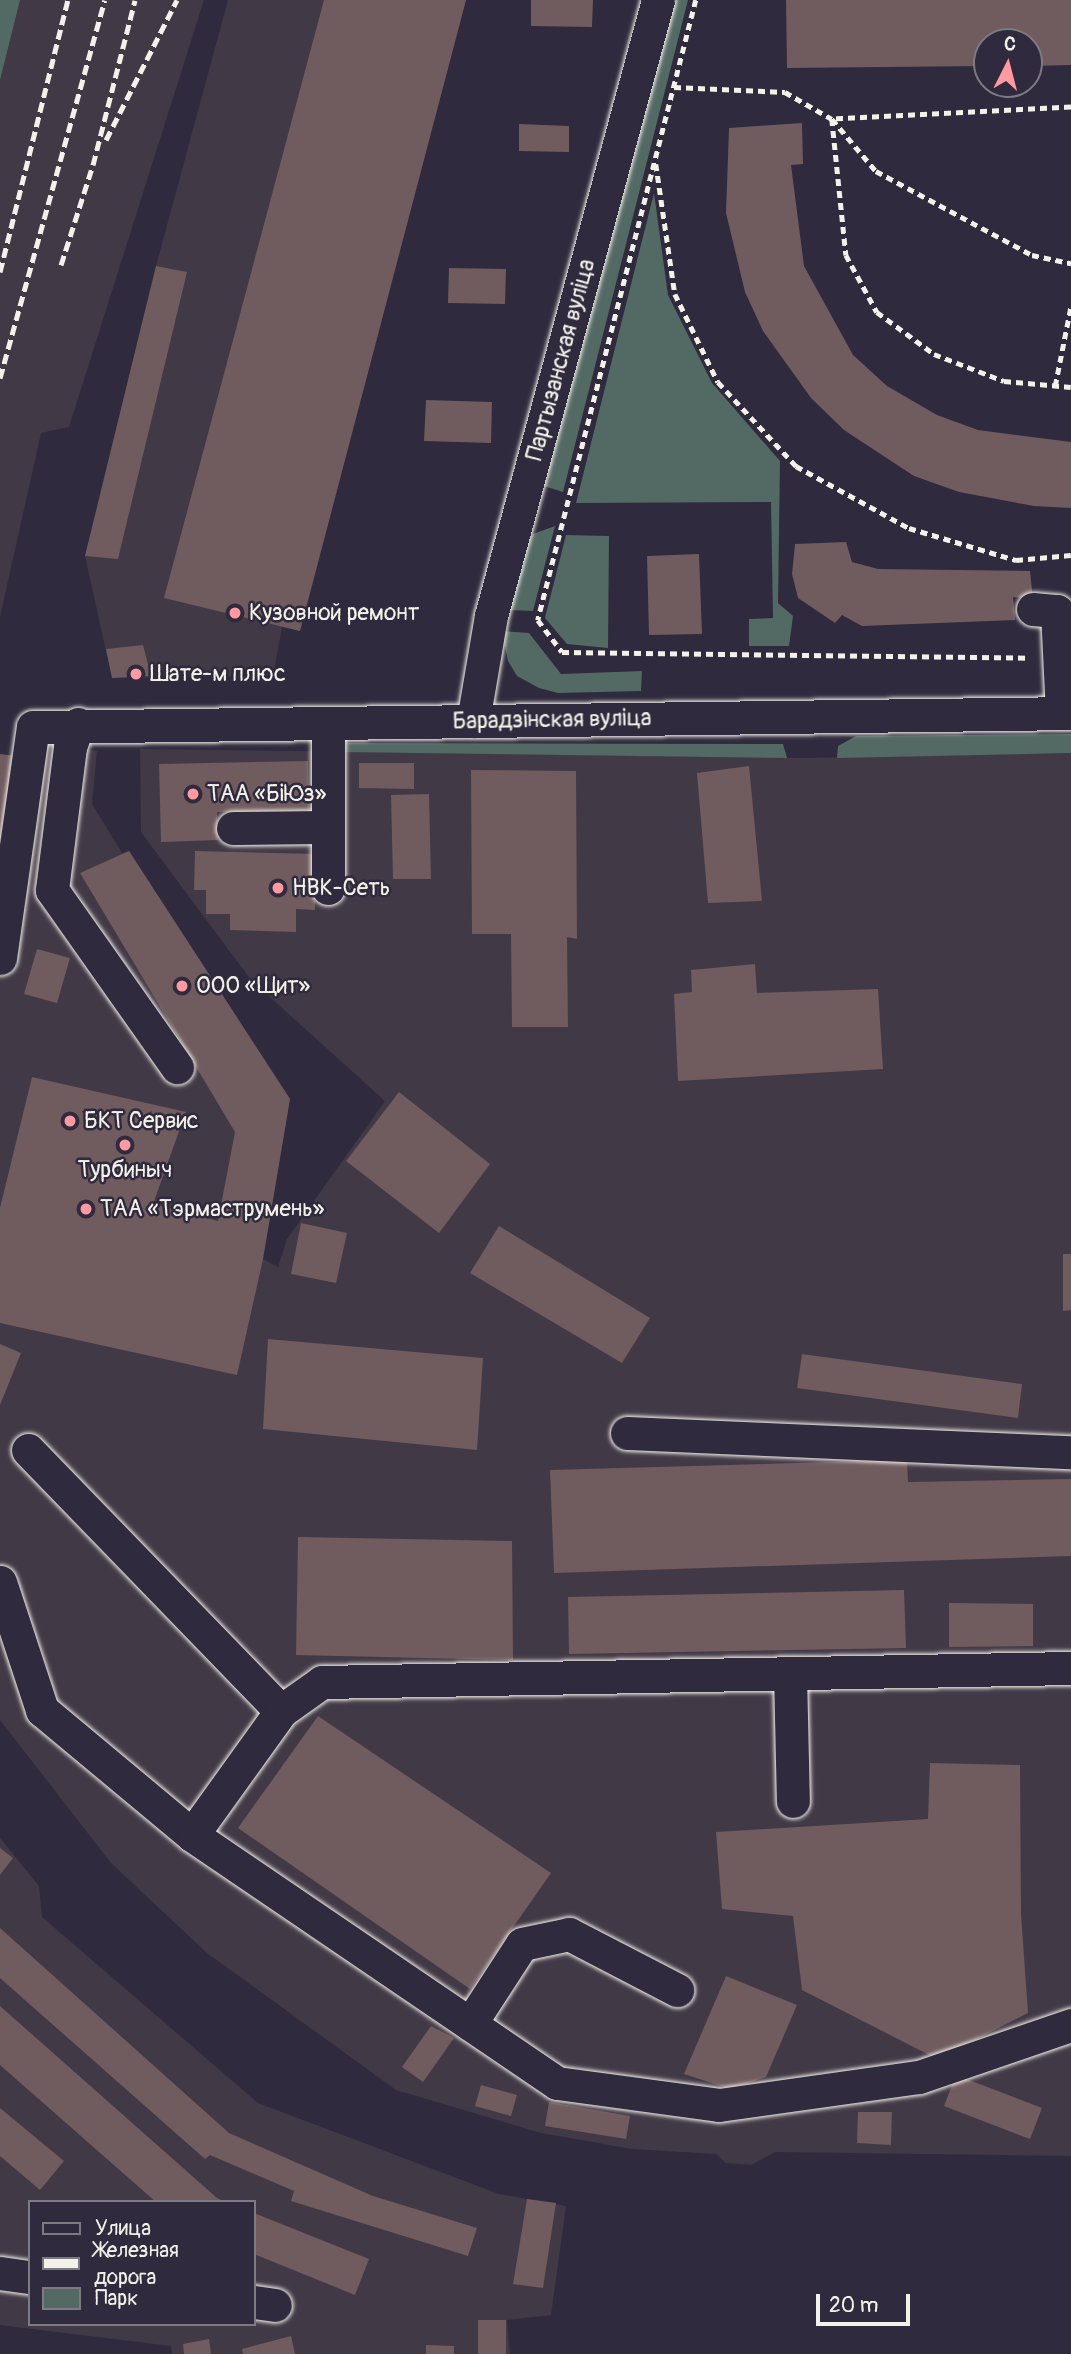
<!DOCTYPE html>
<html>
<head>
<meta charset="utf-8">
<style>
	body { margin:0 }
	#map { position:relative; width:1071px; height:2354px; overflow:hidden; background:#2f2a3d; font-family:Pangolin,sans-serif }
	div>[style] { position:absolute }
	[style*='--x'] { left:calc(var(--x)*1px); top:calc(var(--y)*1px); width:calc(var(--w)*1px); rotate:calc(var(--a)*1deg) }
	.built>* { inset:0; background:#423947 }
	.green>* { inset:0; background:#536964 }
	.building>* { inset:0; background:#705b5e }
	.path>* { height:4.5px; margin-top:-2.25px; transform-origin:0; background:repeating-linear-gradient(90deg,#f4f1e8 0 7px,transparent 0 12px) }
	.roads { filter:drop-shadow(0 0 2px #f4f1e8) drop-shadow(0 0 2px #f4f1e8) }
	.minor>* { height:33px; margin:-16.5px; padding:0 16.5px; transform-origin:16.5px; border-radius:16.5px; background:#2f2a3d }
	.rail>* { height:5px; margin-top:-2.5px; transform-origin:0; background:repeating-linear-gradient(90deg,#f4f1e8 0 10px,transparent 0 15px) }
	.dots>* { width:19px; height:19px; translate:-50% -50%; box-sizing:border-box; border:4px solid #2f2a3d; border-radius:50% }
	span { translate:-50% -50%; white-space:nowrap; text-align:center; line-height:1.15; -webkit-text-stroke:5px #2f2a3d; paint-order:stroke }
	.street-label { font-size:23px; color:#f4f1e8 }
	.poi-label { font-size:23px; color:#f4f1e8 }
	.left { translate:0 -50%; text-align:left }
	.legend { position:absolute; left:28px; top:2200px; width:228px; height:126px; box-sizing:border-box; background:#2f2a3d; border:2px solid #7e7a81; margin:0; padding:9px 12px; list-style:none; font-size:21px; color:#f4f1e8 }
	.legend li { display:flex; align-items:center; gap:14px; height:35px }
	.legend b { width:35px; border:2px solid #7e7a81 }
	.north { position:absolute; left:973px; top:28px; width:70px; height:70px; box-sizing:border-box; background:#2f2a3d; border:2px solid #7e7a81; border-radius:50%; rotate:6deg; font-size:19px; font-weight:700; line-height:28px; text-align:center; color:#f4f1e8 }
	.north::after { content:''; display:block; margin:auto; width:24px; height:32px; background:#ff9aa2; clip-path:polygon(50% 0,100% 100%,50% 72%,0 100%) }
	.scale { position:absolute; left:816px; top:2294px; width:94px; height:32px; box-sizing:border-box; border:4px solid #f4f1e8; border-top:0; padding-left:9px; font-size:21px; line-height:24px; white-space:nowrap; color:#f4f1e8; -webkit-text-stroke:5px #2f2a3d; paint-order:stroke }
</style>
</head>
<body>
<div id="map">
	<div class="built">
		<div style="clip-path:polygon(0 0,204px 0,69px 427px,41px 433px,0 617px)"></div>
		<div style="clip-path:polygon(228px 0,466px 0,300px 631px,282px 627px,273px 676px,112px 678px,85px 556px,156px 266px)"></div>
		<div style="clip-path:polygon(44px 746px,97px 751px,92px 804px,122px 853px,129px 851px,290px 1099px,263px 1259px,278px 1267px,287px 1239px,385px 1101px,251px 980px,141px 832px,140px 749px,803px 758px,1071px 753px,1071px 2156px,775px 2152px,751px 2165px,726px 2163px,716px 2154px,632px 2149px,541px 2133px,396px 2090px,207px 1953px,111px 1863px,0 1720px,0 754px,25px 757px)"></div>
		<div style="clip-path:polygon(evenodd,0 1838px,39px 1886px,42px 1917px,258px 2103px,499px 2194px,566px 2206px,551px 2315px,507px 2320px,510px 2354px,172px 2354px,171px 2346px,0 2325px,0 1838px,30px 2202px,254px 2202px,254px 2324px,30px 2324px,30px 2202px)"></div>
	</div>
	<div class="green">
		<div style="clip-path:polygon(0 0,20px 0,0 80px)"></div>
		<div style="clip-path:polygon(671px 0,688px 0,563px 492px,544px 486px)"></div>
		<div style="clip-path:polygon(654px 193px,668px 295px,712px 383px,780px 461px,778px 603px,793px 616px,789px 646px,749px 646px,749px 619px,773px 618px,771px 502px,576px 503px)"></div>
		<div style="clip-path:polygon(555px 526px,533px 611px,509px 610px,524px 548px,533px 534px)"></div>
		<div style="clip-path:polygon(566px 535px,609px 536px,608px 648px,567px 644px,545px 618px)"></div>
		<div style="clip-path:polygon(502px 631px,529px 633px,561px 674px,642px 671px,641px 691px,558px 693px,539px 688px,517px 676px,508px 661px)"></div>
		<div style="clip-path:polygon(1071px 734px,1071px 753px,837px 758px,838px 746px,856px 736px)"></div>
		<div style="clip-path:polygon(342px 743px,783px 744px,787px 758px,339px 752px)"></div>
	</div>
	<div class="building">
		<div style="clip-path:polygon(324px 0,466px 0,300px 631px,164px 598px)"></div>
		<div style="clip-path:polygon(531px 0,593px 0,592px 27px,531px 26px)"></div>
		<div style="clip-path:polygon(786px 0,1071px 0,1071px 65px,1029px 66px,1029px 42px,987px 42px,987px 66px,787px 68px)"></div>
		<div style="clip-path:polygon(802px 123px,803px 164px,791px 165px,804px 266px,853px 355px,887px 386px,937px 415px,978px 430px,1071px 442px,1071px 508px,1034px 506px,959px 492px,914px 476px,844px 430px,811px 398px,763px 331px,745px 292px,726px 213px,729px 128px)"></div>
		<div style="clip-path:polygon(519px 124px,569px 126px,569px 152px,519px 151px)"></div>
		<div style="clip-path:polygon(156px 266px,187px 272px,118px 559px,85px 556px)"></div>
		<div style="clip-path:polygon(449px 268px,506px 269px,505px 304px,448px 303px)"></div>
		<div style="clip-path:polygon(426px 400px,492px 402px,491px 443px,424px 441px)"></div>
		<div style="clip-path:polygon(846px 542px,852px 562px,878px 569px,1030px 571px,1033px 599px,1013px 597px,1015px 620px,862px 626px,842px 615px,835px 623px,798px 598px,792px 574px,795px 544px)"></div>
		<div style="clip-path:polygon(699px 554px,702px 634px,649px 635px,647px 556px)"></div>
		<div style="clip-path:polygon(143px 645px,151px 676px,112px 678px,106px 649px)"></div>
		<div style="clip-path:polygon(0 754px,15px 756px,0 841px)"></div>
		<div style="clip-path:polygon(308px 761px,309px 810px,217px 812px,218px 840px,161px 842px,159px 764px)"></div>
		<div style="clip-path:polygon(359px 763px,414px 763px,414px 789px,359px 788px)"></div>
		<div style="clip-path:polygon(749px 766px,762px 901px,708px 903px,697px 773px)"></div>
		<div style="clip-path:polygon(471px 770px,576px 771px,577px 939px,567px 937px,568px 1027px,512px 1027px,511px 934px,472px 934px)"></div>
		<div style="clip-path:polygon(429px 794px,431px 879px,393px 879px,391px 795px)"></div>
		<div style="clip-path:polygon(129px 851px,290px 1099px,263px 1259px,237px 1375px,0 1323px,0 1208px,32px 1077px,186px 1112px,153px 1204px,218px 1221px,235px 1132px,80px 873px)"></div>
		<div style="clip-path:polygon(195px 851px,317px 854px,315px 910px,296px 909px,296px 932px,230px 930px,230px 914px,206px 914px,206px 890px,194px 890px)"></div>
		<div style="clip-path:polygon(37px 949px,70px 958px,57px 1003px,24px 994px)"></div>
		<div style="clip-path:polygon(755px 964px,757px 993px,878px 989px,883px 1069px,678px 1081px,674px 994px,692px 992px,691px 970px)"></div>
		<div style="clip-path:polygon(399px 1092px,490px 1164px,439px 1233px,346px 1161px)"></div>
		<div style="clip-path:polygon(301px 1223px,347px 1233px,336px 1283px,291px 1274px)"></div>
		<div style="clip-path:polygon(499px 1226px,650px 1318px,622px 1363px,470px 1273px)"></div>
		<div style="clip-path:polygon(1063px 1254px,1071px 1254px,1071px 1310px,1063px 1311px)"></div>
		<div style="clip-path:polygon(268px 1339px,483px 1358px,477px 1450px,263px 1429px)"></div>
		<div style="clip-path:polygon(0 1344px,21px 1353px,0 1405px)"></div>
		<div style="clip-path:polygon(802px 1354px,1022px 1384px,1018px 1418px,797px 1388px)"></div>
		<div style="clip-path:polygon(907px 1460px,908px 1482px,1071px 1479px,1071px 1556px,554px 1573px,550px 1470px)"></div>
		<div style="clip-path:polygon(298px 1537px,512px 1541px,513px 1660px,296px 1655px)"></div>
		<div style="clip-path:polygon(904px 1590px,906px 1648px,569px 1654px,568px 1597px)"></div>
		<div style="clip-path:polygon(949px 1603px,1033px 1604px,1033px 1646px,949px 1647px)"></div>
		<div style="clip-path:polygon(318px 1716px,551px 1873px,470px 1989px,238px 1828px)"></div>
		<div style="clip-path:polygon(930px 1763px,1020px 1765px,1021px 1914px,1028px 2013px,937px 2059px,802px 1990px,793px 1916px,722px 1909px,716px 1832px,928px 1819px)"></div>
		<div style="clip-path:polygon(0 1848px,13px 1858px,0 1875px)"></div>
		<div style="clip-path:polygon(0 1928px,229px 2133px,373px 2196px,477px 2228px,468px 2256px,291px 2201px,294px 2191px,210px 2155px,205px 2159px,0 1978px)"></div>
		<div style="clip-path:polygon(726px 1976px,797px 2005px,766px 2077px,730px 2089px,684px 2074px)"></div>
		<div style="clip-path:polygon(0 2006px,217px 2198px,225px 2202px,156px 2202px,0 2065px)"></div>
		<div style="clip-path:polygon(431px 2026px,454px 2038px,423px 2082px,402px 2067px)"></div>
		<div style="clip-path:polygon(956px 2075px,1042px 2108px,1030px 2139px,944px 2106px)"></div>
		<div style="clip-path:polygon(481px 2085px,517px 2095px,511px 2116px,475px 2106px)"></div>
		<div style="clip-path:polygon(549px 2102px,630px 2116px,626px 2139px,545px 2126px)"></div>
		<div style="clip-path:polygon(0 2108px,64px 2161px,40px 2190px,0 2156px)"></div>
		<div style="clip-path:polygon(858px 2112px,892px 2112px,891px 2145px,857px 2143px)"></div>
		<div style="clip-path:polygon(527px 2199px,556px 2203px,543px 2288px,513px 2284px)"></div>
		<div style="clip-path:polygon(254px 2213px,369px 2259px,355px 2295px,254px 2254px)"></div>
		<div style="clip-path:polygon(478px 2320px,506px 2320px,506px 2354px,478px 2354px)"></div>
		<div style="clip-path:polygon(291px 2336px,295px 2354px,243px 2354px,242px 2349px)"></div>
		<div style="clip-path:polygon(209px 2339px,211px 2354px,184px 2354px,183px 2344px)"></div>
		<div style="clip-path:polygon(426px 2345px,454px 2346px,454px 2354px,426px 2354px)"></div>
	</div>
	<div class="path">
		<div style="--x:696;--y:0;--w:640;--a:104.3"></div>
		<div style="--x:538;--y:620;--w:40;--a:53"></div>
		<div style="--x:562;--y:652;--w:466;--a:0.7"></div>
		<div style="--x:674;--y:87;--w:111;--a:2.6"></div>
		<div style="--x:785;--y:92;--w:54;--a:29.9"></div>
		<div style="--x:832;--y:119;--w:68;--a:49.8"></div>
		<div style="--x:876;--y:171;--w:177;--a:28.3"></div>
		<div style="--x:1032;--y:255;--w:40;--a:12"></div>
		<div style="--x:1071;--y:107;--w:239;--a:177.1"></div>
		<div style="--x:832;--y:119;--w:137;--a:84.1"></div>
		<div style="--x:846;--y:255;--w:65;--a:61.5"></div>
		<div style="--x:877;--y:312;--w:71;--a:36.4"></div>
		<div style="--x:934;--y:354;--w:75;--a:21.1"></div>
		<div style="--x:1004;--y:381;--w:67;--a:5.1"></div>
		<div style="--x:656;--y:164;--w:131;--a:81.7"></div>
		<div style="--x:675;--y:294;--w:98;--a:64"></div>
		<div style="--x:718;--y:382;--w:115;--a:47.1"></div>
		<div style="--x:796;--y:466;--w:129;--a:28.8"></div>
		<div style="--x:909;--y:528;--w:112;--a:16.7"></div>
		<div style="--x:1016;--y:560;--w:55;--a:-5.2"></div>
		<div style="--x:1055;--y:386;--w:83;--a:-78.8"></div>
	</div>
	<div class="roads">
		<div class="minor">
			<div style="--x:1033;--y:609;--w:24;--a:5"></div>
			<div style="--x:1057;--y:611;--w:102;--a:87.2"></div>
			<div style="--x:473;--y:721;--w:107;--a:-80.3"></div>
			<div style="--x:491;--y:616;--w:638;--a:-74.83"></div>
			<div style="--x:78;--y:724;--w:24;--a:109"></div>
			<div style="--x:70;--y:747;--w:144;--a:97.2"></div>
			<div style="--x:52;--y:890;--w:217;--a:54.8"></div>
			<div style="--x:233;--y:828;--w:94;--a:-0.6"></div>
			<div style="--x:328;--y:888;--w:165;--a:-90"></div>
			<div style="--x:0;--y:958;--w:233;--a:-81.9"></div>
			<div style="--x:33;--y:727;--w:1038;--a:-0.77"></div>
			<div style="--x:627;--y:1433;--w:444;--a:2.5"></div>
			<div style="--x:28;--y:1450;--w:363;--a:45.9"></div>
			<div style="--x:0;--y:1582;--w:135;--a:71.8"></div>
			<div style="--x:42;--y:1710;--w:195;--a:39.8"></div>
			<div style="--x:192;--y:1835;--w:441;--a:34.2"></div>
			<div style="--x:557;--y:2083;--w:163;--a:7.7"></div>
			<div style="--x:719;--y:2105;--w:202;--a:-8"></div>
			<div style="--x:919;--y:2077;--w:161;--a:-18.9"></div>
			<div style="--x:790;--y:1673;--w:128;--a:88.7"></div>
			<div style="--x:192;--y:1835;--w:153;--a:-54.3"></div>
			<div style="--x:281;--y:1711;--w:50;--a:-35.3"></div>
			<div style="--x:322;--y:1682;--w:749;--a:-1.07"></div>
			<div style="--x:470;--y:2024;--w:95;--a:-57"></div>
			<div style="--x:522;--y:1944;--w:48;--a:-12"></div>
			<div style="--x:569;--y:1934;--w:122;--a:27.4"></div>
			<div style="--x:0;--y:2273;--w:30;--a:8"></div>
			<div style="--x:254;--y:2302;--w:21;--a:8"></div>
		</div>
	</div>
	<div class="rail">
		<div style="--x:106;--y:140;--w:157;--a:-63.1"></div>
		<div style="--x:61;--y:265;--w:105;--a:-72.3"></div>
		<div style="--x:93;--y:165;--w:170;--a:-75.7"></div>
		<div style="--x:0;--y:272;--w:280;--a:-76"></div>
		<div style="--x:0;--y:378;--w:392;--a:-74.5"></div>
	</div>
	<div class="dots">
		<div style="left:235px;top:613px;background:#ff9aa2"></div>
		<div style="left:136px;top:674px;background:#ff9aa2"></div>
		<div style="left:193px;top:794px;background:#ff9aa2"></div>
		<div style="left:278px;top:888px;background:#ff9aa2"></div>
		<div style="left:182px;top:986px;background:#ff9aa2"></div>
		<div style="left:70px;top:1121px;background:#ff9aa2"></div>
		<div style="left:125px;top:1145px;background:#ff9aa2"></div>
		<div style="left:86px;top:1209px;background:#ff9aa2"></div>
	</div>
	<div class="street-label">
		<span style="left:561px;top:360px;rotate:-75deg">Партызанская вуліца</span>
		<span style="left:552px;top:720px;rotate:-1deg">Барадзінская вуліца</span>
	</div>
	<div class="poi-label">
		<span class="left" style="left:249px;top:613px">Кузовной ремонт</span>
		<span class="left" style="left:150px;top:674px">Шате-м плюс</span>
		<span class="left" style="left:207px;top:794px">ТАА «БіЮз»</span>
		<span class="left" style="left:292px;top:888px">НВК-Сеть</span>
		<span class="left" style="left:196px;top:986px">ООО «Щит»</span>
		<span class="left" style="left:84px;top:1121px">БКТ Сервис</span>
		<span style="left:125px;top:1170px">Турбиныч</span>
		<span class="left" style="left:100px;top:1209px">ТАА «Тэрмаструмень»</span>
	</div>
	<ul class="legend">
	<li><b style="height:9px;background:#2f2a3d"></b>Улица</li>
	<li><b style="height:9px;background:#f4f1e8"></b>Железная дорога</li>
	<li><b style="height:19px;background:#536964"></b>Парк</li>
	</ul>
	<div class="north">С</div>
	<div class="scale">20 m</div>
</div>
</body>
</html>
